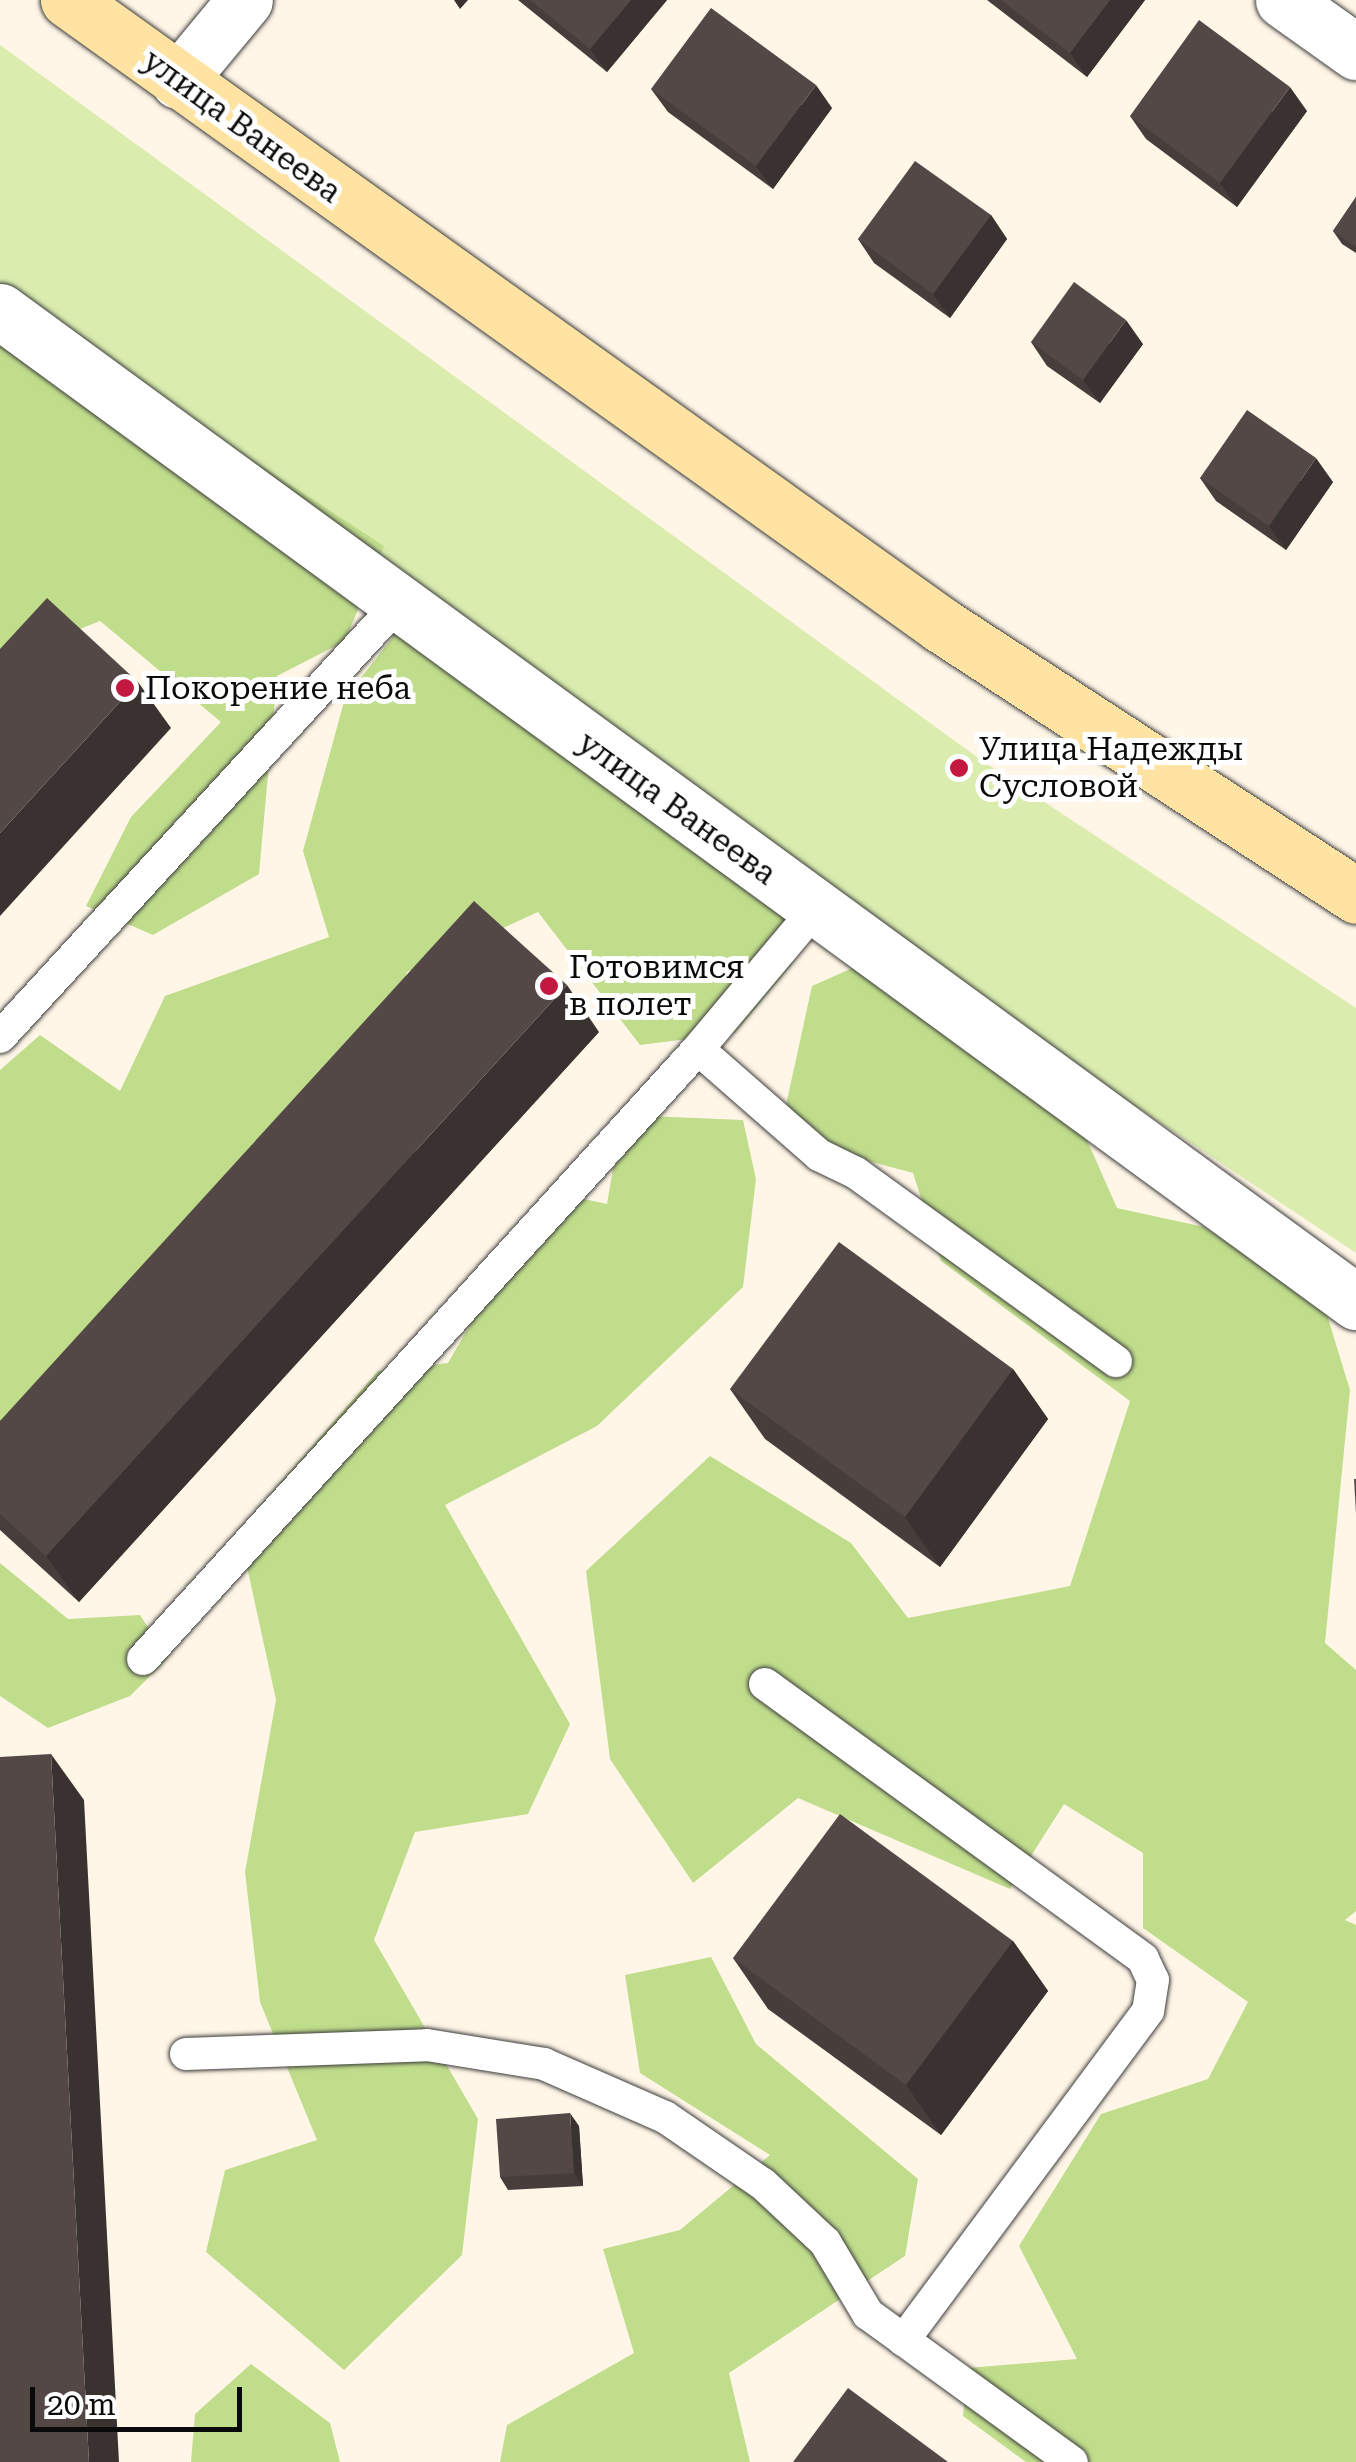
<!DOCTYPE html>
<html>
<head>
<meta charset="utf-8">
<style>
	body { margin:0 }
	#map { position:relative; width:1356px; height:2462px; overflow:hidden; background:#fff6e7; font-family:"Roboto Serif",serif }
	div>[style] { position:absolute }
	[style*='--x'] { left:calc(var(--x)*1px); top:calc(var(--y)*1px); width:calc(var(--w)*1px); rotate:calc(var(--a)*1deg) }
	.green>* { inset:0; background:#daecae }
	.forest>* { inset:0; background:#c0dd8c }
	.roads { filter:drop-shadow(0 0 2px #3d3d3d) drop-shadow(0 0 2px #3d3d3d) }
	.lane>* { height:32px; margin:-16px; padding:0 16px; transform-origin:16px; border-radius:16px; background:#fff }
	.street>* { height:55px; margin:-27.5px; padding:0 27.5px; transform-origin:27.5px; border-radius:27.5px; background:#fff }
	.secondary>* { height:55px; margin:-27.5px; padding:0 27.5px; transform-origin:27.5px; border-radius:27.5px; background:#ffe3a2 }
	.wall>* { inset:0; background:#473e3c }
	.shaded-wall>* { inset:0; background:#3a3231 }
	.building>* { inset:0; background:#534846 }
	.dots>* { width:28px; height:28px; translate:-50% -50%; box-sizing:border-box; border:5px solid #fff; border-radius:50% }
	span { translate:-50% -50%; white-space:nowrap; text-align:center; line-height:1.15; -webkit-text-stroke:10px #fff; paint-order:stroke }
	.street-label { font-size:32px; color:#0a0a0a }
	.poi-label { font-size:32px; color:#0a0a0a }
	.left { translate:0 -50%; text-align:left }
	.scale { position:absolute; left:30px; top:2387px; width:212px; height:45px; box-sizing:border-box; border:5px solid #0a0a0a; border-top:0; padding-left:12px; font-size:30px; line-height:35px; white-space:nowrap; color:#0a0a0a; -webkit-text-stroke:8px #fff; paint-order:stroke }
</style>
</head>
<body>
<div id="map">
	<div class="green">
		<div style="clip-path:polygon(0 45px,981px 760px,1356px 1008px,1356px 1253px,1098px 1081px,0 283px)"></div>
	</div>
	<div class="forest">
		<div style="clip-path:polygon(25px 311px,384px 546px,345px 641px,277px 676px,259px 874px,153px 935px,86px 906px,131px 817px,221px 722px,100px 621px,0 661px,0 315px)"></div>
		<div style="clip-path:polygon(396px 633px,791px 900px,792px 964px,735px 1033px,640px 1045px,538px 912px,407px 972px,379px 1057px,0 1473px,0 1070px,40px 1035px,120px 1091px,165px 996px,329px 937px,303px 851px,345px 698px)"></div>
		<div style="clip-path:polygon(893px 950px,1055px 1068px,1117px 1208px,1204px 1227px,1324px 1305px,1350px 1390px,1325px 1643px,1356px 1670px,1356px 1911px,1345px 1920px,1356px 1925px,1356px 2462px,1026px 2462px,963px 2416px,968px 2368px,1077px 2359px,1019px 2246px,1101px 2114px,1208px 2079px,1248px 2002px,1143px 1928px,1143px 1853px,1064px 1804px,1010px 1889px,798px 1798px,693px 1883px,610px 1759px,586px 1571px,710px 1456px,851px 1543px,908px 1618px,1070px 1586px,1130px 1401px,941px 1261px,913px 1173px,779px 1137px,812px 986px)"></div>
		<div style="clip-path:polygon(622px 1115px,743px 1120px,756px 1179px,743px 1287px,597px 1426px,445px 1505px,570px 1724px,528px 1814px,415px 1832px,374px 1940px,478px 2119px,462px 2255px,344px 2370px,206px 2252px,225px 2170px,317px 2140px,260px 2002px,245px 1872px,276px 1700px,239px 1530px,378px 1371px,448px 1363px,547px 1191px,607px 1204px)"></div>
		<div style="clip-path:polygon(0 1563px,68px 1619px,140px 1615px,168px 1658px,130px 1696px,48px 1728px,0 1696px)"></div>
		<div style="clip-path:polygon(711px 1957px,756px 2044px,918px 2179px,905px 2256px,729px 2373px,750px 2462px,500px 2462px,507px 2425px,634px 2353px,603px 2249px,680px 2230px,770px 2155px,640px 2073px,625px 1975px)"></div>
		<div style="clip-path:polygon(251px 2364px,330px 2423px,340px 2462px,191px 2462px,195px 2414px)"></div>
	</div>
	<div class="roads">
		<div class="lane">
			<div style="--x:0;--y:1037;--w:588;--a:-47.41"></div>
			<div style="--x:698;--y:1049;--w:161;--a:41.2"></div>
			<div style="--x:819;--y:1155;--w:41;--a:25.9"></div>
			<div style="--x:856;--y:1173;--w:321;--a:35.9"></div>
			<div style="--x:143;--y:1659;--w:825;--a:-47.7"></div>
			<div style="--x:698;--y:1049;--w:180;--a:-50"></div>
			<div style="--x:765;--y:1684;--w:467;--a:36"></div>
			<div style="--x:1143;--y:1959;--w:23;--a:65"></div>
			<div style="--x:1153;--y:1980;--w:31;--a:99"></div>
			<div style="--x:1148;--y:2011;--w:410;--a:126.6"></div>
			<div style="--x:186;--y:2054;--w:241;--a:-2.1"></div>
			<div style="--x:427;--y:2045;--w:119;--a:9.2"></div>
			<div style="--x:544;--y:2064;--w:132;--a:23.7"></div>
			<div style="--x:665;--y:2117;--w:119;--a:34.4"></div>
			<div style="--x:763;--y:2184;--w:85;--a:43.1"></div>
			<div style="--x:825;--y:2242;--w:84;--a:59.2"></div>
			<div style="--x:868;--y:2314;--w:252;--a:36"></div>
		</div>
		<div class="street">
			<div style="--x:1283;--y:0;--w:90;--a:35.5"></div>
			<div style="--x:178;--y:81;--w:105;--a:-50.4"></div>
			<div style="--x:0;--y:311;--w:1680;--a:36.16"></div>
		</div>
		<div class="secondary">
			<div style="--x:68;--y:0;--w:1074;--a:35.6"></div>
			<div style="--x:941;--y:625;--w:496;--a:33.1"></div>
		</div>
	</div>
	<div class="wall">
		<div style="clip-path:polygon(518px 0,667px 0,607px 72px)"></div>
		<div style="clip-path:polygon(987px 0,1145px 0,1087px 77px)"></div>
		<div style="clip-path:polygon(651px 89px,832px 108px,773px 189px,668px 112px)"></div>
		<div style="clip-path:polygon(1307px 111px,1237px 207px,1146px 139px,1130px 116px)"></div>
		<div style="clip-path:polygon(1356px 197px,1356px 253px,1342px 244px,1333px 231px)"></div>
		<div style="clip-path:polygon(991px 215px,1007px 239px,950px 318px,874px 263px,858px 239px)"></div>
		<div style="clip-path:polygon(1031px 342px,1143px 344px,1100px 403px,1047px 366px)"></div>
		<div style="clip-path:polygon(1200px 478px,1333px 482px,1286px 550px,1216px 501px)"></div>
		<div style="clip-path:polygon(599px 1032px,79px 1602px,0 1530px,0 1421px)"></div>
		<div style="clip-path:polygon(1013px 1369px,1048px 1419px,940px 1567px,765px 1439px,730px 1389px)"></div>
		<div style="clip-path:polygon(1013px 1941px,1048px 1991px,941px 2135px,768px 2009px,733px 1958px)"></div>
		<div style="clip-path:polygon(579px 2126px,583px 2186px,508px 2190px,500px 2177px)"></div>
	</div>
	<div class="shaded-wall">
		<div style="clip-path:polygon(454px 0,468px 0,460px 9px)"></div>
		<div style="clip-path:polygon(631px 0,667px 0,607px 72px,590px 49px)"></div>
		<div style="clip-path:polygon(1110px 0,1145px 0,1087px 77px,1070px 53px)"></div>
		<div style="clip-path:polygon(816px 85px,832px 108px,773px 189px,756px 166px)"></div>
		<div style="clip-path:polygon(1290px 87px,1307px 111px,1237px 207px,1220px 183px)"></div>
		<div style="clip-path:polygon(991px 215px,1007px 239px,950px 318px,933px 294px)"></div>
		<div style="clip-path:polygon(1126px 320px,1143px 344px,1100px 403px,1083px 380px)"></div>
		<div style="clip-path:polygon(1316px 458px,1333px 482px,1286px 550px,1269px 526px)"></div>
		<div style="clip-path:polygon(138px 682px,171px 728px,0 916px,0 833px)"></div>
		<div style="clip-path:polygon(567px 985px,599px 1032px,79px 1602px,46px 1556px)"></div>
		<div style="clip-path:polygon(1013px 1369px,1048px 1419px,940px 1567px,905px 1517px)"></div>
		<div style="clip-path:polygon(51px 1754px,84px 1800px,119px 2462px,89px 2462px)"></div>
		<div style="clip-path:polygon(1013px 1941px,1048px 1991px,941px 2135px,906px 2085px)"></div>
		<div style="clip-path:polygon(570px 2113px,579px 2126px,583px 2186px,574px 2173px)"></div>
	</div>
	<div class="building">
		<div style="clip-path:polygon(530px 0,631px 0,590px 49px)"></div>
		<div style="clip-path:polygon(1001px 0,1110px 0,1070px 53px)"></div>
		<div style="clip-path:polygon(711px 8px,816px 85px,756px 166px,651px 89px)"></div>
		<div style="clip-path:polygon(1199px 20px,1290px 87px,1220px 183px,1130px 116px)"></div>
		<div style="clip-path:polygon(915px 161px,991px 215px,933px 294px,858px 239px)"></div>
		<div style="clip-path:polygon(1356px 197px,1356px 247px,1333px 231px)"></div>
		<div style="clip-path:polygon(1074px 282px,1126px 320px,1083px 380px,1031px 342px)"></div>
		<div style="clip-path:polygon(1247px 410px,1316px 458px,1269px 526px,1200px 478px)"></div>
		<div style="clip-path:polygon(47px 598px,138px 682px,0 833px,0 649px)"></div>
		<div style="clip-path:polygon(474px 901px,567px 985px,46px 1556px,0 1514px,0 1421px)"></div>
		<div style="clip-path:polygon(839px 1242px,1013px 1369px,905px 1517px,730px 1389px)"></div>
		<div style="clip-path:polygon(1354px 1479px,1356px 1479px,1356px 1513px)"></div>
		<div style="clip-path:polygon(51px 1754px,89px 2462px,0 2462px,0 1757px)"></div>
		<div style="clip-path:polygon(840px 1814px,1013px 1941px,906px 2085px,733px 1958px)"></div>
		<div style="clip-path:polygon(570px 2113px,574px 2173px,500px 2177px,496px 2119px)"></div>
		<div style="clip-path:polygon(848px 2388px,948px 2462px,793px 2462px)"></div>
	</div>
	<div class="dots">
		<div style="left:125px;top:688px;background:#c31941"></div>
		<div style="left:959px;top:768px;background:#c31941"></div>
		<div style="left:549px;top:986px;background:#c31941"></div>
	</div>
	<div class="street-label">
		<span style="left:242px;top:126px;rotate:36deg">улица Ванеева</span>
		<span style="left:677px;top:808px;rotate:36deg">улица Ванеева</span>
	</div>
	<div class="poi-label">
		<span class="left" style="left:145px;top:688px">Покорение неба</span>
		<span class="left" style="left:979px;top:768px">Улица Надежды<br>Сусловой</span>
		<span class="left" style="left:569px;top:986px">Готовимся<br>в полет</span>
	</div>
	<div class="scale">20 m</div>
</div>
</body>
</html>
